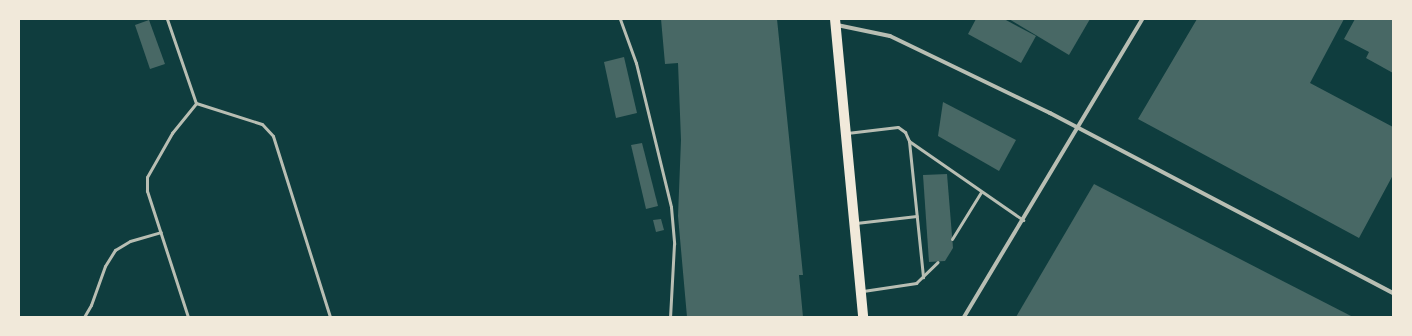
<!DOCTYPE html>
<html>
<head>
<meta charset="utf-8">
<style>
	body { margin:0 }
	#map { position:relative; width:1412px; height:336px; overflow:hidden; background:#0f3d3e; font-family:Inter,sans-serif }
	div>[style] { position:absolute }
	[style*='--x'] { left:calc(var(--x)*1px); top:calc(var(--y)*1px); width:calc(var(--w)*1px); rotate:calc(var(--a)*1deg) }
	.building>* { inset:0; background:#486865 }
	.service>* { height:3px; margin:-1.5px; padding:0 1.5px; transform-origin:1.5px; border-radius:1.5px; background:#b8beb3 }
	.minor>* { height:4px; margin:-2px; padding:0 2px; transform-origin:2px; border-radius:2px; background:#b8beb3 }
	.primary>* { height:10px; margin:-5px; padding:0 5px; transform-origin:5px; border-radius:5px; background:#f1e9da }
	span { translate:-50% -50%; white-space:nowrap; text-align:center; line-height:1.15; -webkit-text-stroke:4px #f1e9da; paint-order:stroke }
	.frame { position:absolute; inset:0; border:20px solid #f1e9da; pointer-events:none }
</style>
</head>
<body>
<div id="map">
	<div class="building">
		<div style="clip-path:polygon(661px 19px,777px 19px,803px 275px,799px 275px,803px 317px,687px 317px,678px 216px,681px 140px,678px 63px,665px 64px)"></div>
		<div style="clip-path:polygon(976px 19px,1004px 19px,1036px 36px,1021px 63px,968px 34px)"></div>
		<div style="clip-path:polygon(1009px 19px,1090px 19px,1069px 55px)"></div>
		<div style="clip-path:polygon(1197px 19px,1344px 19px,1310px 83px,1393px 127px,1393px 175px,1359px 238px,1138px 119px)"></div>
		<div style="clip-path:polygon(1355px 19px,1393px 19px,1393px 73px,1366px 58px,1369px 52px,1344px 39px)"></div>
		<div style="clip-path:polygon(149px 20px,165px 64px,150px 69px,135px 25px)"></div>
		<div style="clip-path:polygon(624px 57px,637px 113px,616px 118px,604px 62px)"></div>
		<div style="clip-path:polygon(943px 102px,1016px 140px,999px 171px,938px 136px)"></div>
		<div style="clip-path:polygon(642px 143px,658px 206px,646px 209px,631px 145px)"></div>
		<div style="clip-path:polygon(947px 174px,953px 248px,945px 261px,929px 262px,923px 175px)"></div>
		<div style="clip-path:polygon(1094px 184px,1353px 317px,1016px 317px)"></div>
		<div style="clip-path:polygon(661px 219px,664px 230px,656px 232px,653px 220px)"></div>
	</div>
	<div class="service">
		<div style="--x:167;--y:19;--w:89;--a:71"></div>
		<div style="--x:620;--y:19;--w:47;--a:70"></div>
		<div style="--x:636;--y:63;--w:148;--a:76.3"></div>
		<div style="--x:671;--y:207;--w:37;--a:85"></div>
		<div style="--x:674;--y:244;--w:73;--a:93.1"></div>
		<div style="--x:196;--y:103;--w:69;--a:17.7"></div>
		<div style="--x:262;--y:124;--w:16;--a:47"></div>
		<div style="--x:273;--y:136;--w:190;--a:72.5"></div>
		<div style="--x:847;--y:133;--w:51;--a:-6.7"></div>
		<div style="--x:898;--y:127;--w:9;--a:36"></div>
		<div style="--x:905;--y:132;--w:10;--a:66"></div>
		<div style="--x:909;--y:141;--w:139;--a:34.7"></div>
		<div style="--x:909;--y:141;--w:137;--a:84.1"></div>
		<div style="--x:856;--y:223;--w:61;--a:-6.5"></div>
		<div style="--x:952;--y:239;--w:55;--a:-58.3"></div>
		<div style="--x:863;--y:291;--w:54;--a:-8.6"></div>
		<div style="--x:916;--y:283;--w:30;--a:-44"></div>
		<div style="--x:84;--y:317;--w:14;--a:-60"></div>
		<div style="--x:91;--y:305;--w:41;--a:-70.3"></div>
		<div style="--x:105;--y:266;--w:19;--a:-58"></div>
		<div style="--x:115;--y:250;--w:17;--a:-31"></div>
		<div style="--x:130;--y:241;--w:32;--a:-16"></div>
		<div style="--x:188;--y:317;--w:133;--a:-108"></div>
		<div style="--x:147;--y:191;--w:14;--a:-90"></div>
		<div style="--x:147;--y:177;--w:51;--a:-60.4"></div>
		<div style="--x:172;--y:133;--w:38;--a:-51"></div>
	</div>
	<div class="minor">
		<div style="--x:837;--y:25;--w:54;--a:11.7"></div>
		<div style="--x:890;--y:36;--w:178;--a:25.7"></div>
		<div style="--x:1050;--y:113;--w:387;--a:27.7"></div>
		<div style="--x:964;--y:317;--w:347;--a:-59.1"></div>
	</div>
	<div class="primary">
		<div style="--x:835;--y:19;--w:299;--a:84.6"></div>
	</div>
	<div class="frame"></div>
</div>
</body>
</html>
